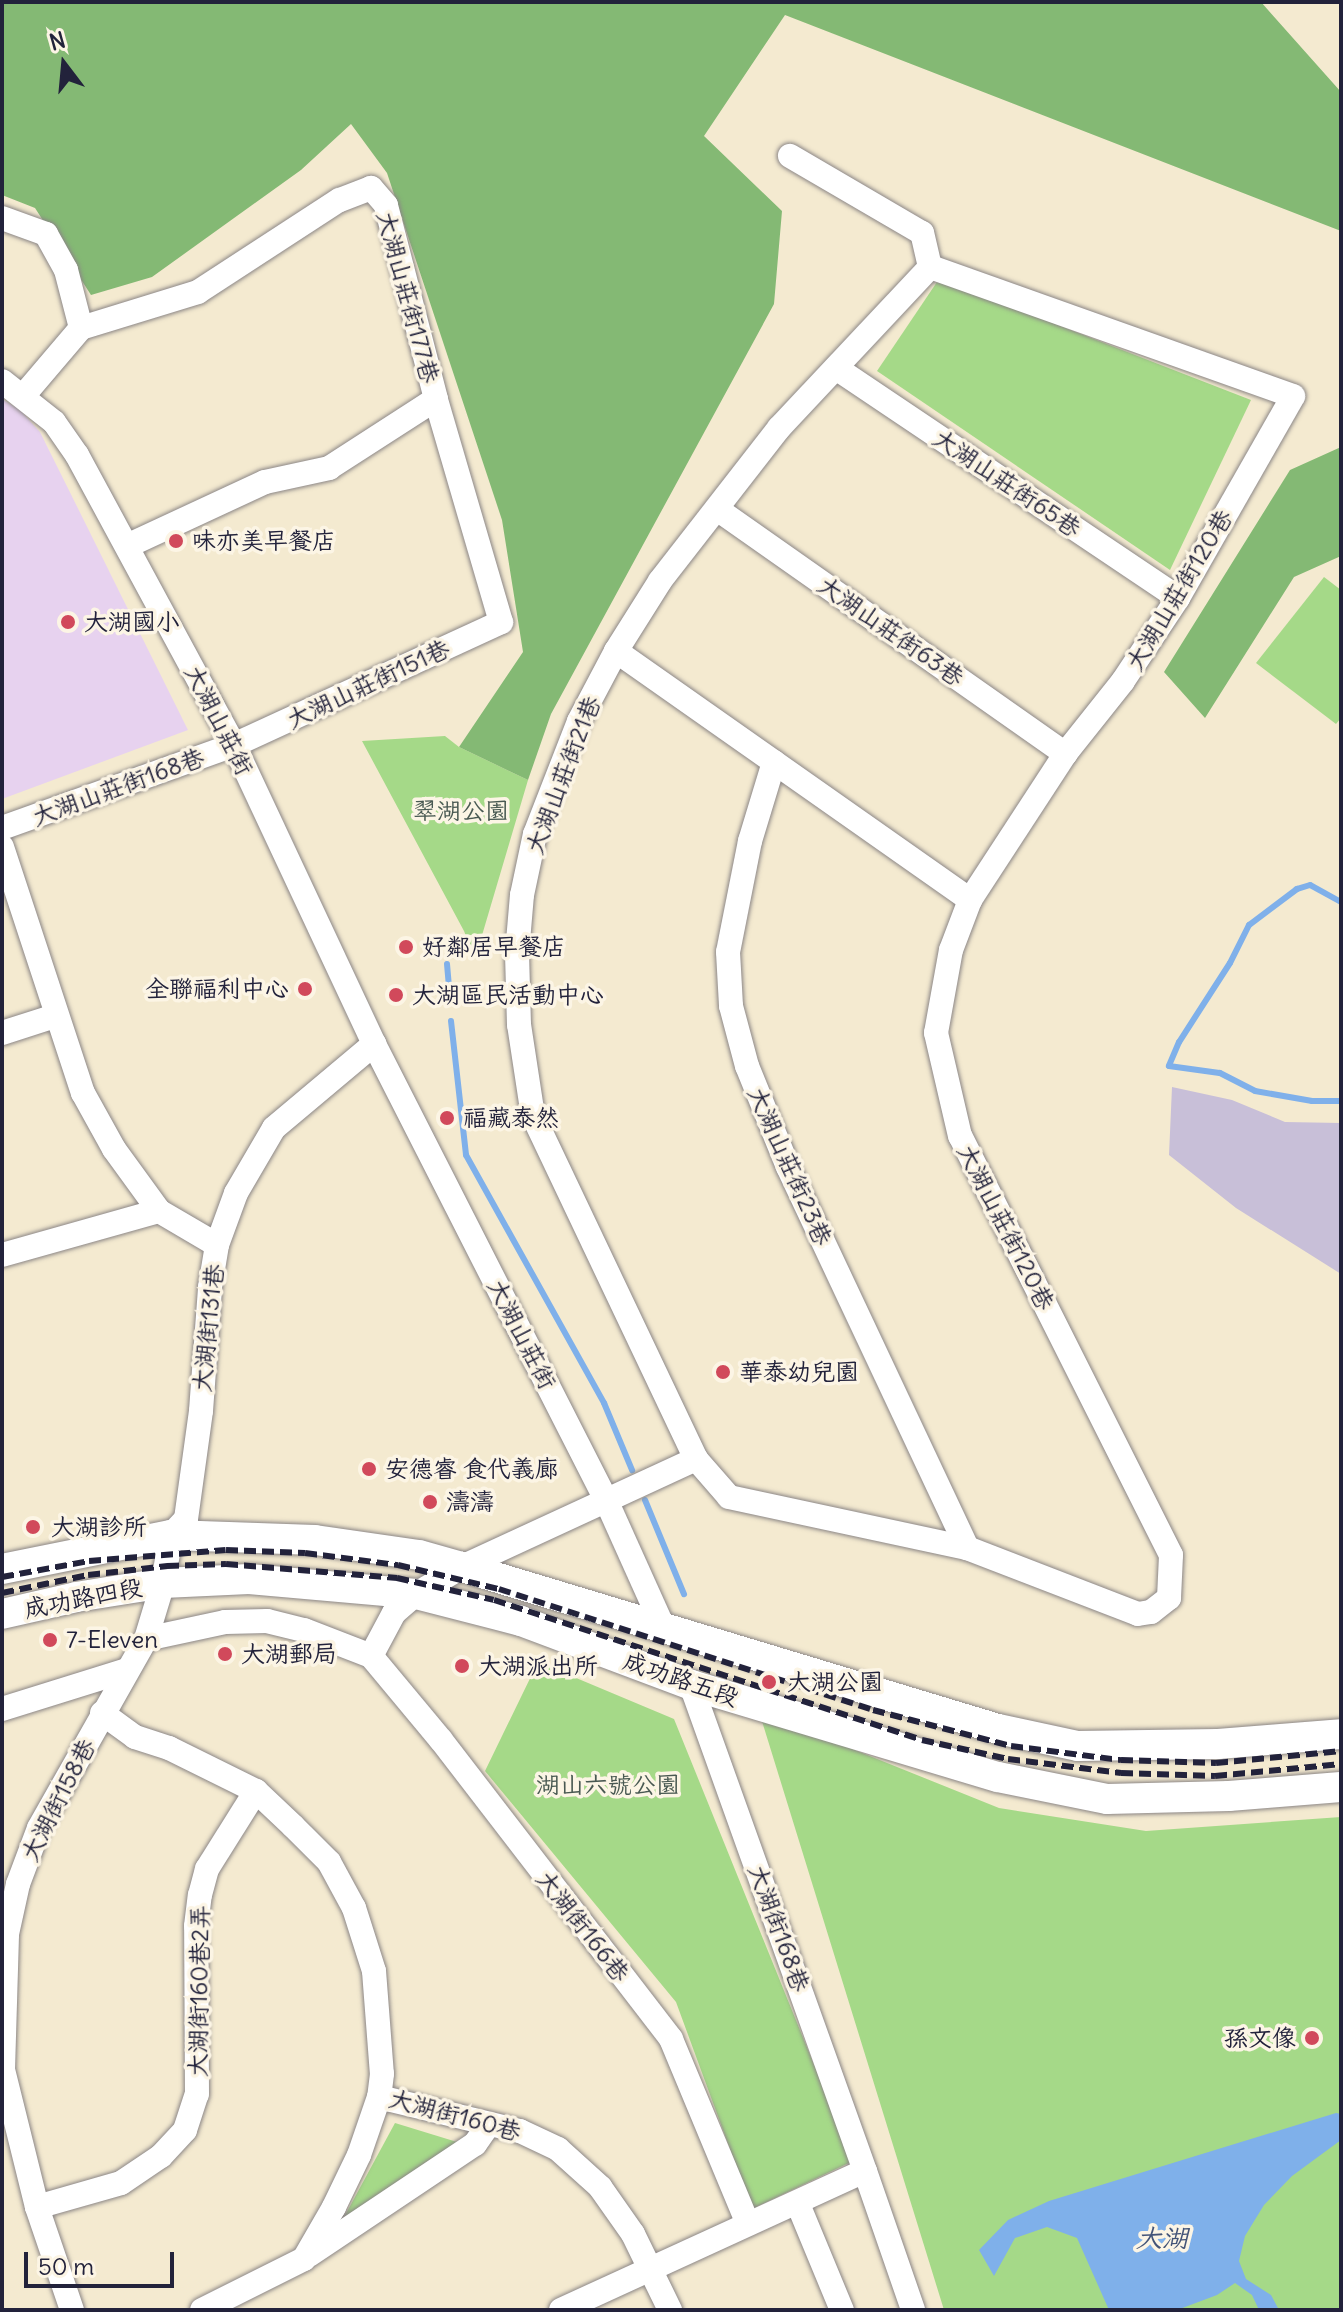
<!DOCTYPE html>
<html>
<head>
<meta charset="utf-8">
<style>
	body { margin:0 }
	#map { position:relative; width:1343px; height:2312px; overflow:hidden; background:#f4ead0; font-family:Delius,"LXGW WenKai TC",sans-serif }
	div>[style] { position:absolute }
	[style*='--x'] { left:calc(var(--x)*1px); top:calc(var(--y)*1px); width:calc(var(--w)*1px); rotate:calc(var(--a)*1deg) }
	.built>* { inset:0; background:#e7d2ef }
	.industrial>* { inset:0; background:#c8bfd8 }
	.green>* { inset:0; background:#a5d988 }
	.forest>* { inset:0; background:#84b974 }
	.water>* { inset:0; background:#7fb0ea }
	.stream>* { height:6px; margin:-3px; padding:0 3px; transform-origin:3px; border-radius:3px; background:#7fb0ea }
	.roads { filter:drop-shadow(0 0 2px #8b8686) drop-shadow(0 0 2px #8b8686) }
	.minor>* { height:24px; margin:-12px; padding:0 12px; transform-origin:12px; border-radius:12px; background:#fff }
	.major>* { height:30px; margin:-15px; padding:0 15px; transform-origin:15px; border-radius:15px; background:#fff }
	.rail>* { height:6px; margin-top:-3px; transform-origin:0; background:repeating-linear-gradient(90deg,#22223b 0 12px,transparent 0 18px) }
	.dots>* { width:22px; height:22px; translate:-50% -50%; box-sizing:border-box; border:4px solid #fcf5e5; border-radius:50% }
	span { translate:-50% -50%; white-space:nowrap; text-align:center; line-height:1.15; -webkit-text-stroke:7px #fcf5e5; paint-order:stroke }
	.street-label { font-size:24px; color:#22223b }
	.poi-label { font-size:24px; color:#22223b }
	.left { translate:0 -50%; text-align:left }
	.right { translate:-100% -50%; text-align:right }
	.park-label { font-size:24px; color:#495952 }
	.water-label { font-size:26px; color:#435478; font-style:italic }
	.frame { position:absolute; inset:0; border:4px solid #22223b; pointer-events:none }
	.north { position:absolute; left:24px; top:24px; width:80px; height:80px; -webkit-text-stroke:6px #fcf5e5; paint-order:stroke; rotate:344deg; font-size:22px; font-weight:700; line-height:32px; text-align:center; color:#22223b }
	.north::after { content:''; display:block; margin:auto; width:28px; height:36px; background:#22223b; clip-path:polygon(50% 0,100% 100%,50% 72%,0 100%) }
	.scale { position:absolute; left:24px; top:2252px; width:150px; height:36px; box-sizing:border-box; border:4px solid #22223b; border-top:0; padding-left:10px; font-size:24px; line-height:28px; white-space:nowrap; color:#22223b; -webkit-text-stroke:6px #fcf5e5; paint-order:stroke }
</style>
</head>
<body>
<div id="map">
	<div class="built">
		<div style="clip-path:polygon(2px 399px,20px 410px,40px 432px,188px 730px,2px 799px)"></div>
	</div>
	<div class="industrial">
		<div style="clip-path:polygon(1172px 1087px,1232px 1100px,1285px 1122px,1341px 1123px,1341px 1274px,1236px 1208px,1169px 1155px)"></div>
	</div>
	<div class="green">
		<div style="clip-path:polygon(939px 279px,1251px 400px,1170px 570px,877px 371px)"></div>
		<div style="clip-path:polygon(1324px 577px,1341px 590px,1341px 718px,1336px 724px,1256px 663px)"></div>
		<div style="clip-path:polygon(445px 736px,459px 747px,528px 780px,475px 959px,464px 931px,362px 741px)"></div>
		<div style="clip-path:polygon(538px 1662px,674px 1719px,853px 2161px,752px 2209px,676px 2002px,485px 1771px)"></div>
		<div style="clip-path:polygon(761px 1718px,825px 1738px,999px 1808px,1146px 1831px,1341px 1817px,1341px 2310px,944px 2310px)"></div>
		<div style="clip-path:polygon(395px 2123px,457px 2142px,343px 2219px)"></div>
	</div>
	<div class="forest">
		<div style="clip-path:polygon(2px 2px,1261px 2px,1341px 92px,1341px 231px,785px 15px,704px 136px,782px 211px,774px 304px,551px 714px,528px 780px,459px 747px,523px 652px,502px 520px,387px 173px,351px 124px,301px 170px,152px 277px,91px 295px,35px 208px,2px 195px)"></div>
		<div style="clip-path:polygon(1341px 447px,1341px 556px,1294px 577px,1205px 718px,1164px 672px,1290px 470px)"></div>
	</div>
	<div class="water">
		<div style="clip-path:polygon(1336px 2113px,1341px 2114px,1341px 2140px,1292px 2176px,1264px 2205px,1245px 2236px,1239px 2261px,1246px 2279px,1271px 2295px,1279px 2310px,1259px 2310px,1252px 2295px,1235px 2283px,1217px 2295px,1177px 2310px,1109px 2310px,1077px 2238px,1047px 2227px,1015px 2238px,994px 2276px,979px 2250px,1008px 2220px,1049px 2201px)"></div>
	</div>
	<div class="stream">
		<div style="--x:1341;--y:902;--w:35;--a:-151"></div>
		<div style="--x:1310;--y:885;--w:14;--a:163"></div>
		<div style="--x:1297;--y:889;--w:60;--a:143.1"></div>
		<div style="--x:1249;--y:925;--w:42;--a:116.6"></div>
		<div style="--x:1230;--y:963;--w:94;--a:122.8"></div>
		<div style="--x:1179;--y:1042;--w:26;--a:113"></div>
		<div style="--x:1169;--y:1066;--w:51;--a:7.8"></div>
		<div style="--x:1220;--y:1073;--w:39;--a:27"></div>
		<div style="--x:1255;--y:1091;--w:58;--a:10"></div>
		<div style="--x:1312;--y:1101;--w:29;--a:0"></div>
		<div style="--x:447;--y:964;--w:22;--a:85"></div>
		<div style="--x:451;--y:1021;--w:135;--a:83.6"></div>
		<div style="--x:466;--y:1155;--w:284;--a:60.9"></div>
		<div style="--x:604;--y:1403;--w:73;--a:67.3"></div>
		<div style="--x:645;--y:1500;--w:102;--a:67.5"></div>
	</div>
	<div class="roads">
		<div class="minor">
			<div style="--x:2;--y:218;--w:47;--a:20"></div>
			<div style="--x:46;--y:234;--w:41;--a:60.9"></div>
			<div style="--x:66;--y:270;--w:60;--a:75.5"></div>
			<div style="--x:836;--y:368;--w:412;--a:33.9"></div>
			<div style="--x:2;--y:381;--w:66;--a:38.3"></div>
			<div style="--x:54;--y:422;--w:40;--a:55.1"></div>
			<div style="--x:77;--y:455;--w:330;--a:61.6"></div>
			<div style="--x:234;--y:745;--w:330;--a:64.9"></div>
			<div style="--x:374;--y:1044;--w:512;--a:63.03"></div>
			<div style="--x:606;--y:1500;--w:139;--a:65.8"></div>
			<div style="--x:717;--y:509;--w:426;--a:35.1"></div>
			<div style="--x:127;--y:546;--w:152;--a:-24.9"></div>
			<div style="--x:265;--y:482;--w:66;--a:-12.3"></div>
			<div style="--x:329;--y:468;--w:127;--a:-32.8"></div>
			<div style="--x:616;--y:651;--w:433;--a:35.1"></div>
			<div style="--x:774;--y:762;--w:83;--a:106.9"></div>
			<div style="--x:750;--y:841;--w:113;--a:101.2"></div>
			<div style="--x:728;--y:952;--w:54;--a:86.8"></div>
			<div style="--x:731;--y:1006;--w:62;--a:75.1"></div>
			<div style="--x:747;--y:1066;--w:109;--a:67.9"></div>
			<div style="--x:788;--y:1167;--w:421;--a:64.8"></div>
			<div style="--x:2;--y:828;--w:246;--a:-19.7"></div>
			<div style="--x:234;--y:745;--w:294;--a:-24.7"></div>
			<div style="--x:501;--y:622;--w:232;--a:-106.3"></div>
			<div style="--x:436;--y:399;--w:200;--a:-104.5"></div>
			<div style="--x:386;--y:205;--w:23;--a:-131"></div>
			<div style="--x:371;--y:188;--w:34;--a:159"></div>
			<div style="--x:339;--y:200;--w:168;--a:146.9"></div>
			<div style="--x:198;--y:292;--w:122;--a:162.9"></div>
			<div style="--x:81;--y:328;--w:88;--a:130.4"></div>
			<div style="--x:2;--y:847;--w:259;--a:71.8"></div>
			<div style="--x:83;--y:1093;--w:64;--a:61"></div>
			<div style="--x:114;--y:1149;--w:77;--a:54"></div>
			<div style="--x:159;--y:1211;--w:67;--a:30.4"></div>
			<div style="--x:2;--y:1033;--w:56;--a:-17.8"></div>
			<div style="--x:2;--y:1255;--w:163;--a:-15.7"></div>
			<div style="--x:696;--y:1459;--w:380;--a:-115.4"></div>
			<div style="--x:533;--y:1116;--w:92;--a:-98.7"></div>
			<div style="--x:519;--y:1025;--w:72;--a:-91.6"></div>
			<div style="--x:517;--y:953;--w:58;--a:-85.1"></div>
			<div style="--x:522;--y:895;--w:62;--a:-78"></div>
			<div style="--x:535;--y:834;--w:121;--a:-68.7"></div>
			<div style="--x:579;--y:721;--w:79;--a:-62.1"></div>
			<div style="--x:616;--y:651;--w:83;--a:-57.8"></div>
			<div style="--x:660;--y:581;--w:194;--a:-52.1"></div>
			<div style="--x:779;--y:428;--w:221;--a:-46.8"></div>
			<div style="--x:146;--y:1639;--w:81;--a:-12.1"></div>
			<div style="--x:225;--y:1622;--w:42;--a:-1.4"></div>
			<div style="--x:267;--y:1621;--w:38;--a:14"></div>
			<div style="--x:304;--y:1630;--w:72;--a:21.2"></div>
			<div style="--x:371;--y:1656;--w:49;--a:-61.9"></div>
			<div style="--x:394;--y:1613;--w:29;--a:-41"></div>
			<div style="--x:416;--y:1594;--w:53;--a:-30.4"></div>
			<div style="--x:462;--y:1567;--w:258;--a:-24.8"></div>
			<div style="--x:696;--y:1459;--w:50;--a:49"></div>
			<div style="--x:729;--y:1497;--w:243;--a:12.1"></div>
			<div style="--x:967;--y:1548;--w:183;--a:21.1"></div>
			<div style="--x:1138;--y:1614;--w:13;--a:-9"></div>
			<div style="--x:1151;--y:1612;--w:23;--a:-38"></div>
			<div style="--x:1169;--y:1598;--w:43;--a:-87.3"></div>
			<div style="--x:1171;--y:1555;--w:469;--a:-116.7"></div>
			<div style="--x:960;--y:1136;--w:106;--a:-103.1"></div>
			<div style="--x:936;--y:1033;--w:84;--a:-79.8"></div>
			<div style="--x:951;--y:950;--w:53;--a:-69.2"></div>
			<div style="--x:970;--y:900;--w:174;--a:-56.9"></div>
			<div style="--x:1065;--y:754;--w:93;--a:-51.5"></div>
			<div style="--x:1123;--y:681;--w:100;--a:-56.5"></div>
			<div style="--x:1178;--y:598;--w:232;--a:-60.3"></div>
			<div style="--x:1293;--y:396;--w:385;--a:-160.4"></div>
			<div style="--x:930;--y:267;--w:35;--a:-103"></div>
			<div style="--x:922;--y:233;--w:153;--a:-149.7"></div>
			<div style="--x:371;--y:1656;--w:109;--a:50.2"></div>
			<div style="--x:441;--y:1740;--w:377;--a:52.4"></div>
			<div style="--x:671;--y:2039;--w:200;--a:67.4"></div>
			<div style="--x:691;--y:1685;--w:516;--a:70.3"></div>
			<div style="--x:2;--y:1709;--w:131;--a:-17.3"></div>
			<div style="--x:102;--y:1713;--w:41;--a:36"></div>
			<div style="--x:135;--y:1737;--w:36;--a:18"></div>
			<div style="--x:169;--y:1748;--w:97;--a:26.3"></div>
			<div style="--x:256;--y:1791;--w:51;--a:43.4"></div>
			<div style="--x:293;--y:1826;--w:51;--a:45"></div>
			<div style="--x:329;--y:1862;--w:52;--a:61.5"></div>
			<div style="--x:354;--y:1908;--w:66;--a:72.4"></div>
			<div style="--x:374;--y:1971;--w:103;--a:85.6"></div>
			<div style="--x:382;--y:2074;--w:23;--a:97"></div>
			<div style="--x:379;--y:2097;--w:61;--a:109"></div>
			<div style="--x:359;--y:2155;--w:58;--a:115.7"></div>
			<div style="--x:334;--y:2207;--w:60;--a:120"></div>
			<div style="--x:304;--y:2259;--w:114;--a:153.4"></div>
			<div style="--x:379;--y:2097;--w:145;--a:13.6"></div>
			<div style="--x:520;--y:2131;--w:42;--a:25.3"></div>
			<div style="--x:558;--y:2149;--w:57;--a:42.1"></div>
			<div style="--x:600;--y:2187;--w:57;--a:54.9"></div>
			<div style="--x:633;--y:2234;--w:85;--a:64"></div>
			<div style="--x:798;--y:2204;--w:115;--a:67.5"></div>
			<div style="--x:37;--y:2207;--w:87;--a:-15.9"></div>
			<div style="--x:121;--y:2183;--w:48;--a:-34"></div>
			<div style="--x:161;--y:2156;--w:35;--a:-47"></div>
			<div style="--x:185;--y:2130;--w:38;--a:-72"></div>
			<div style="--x:197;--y:2094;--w:168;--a:-90.3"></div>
			<div style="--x:196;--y:1926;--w:31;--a:-83"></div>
			<div style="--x:200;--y:1895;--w:27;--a:-75"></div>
			<div style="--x:207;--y:1869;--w:92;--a:-57.9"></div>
			<div style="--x:309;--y:2255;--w:200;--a:-33.8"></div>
			<div style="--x:475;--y:2144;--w:24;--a:-55"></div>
			<div style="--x:72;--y:2310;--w:109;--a:-108.8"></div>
			<div style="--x:37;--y:2207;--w:141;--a:-103.9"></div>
			<div style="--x:3;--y:2070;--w:136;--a:-88.3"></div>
			<div style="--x:7;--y:1934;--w:51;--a:-77.6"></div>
			<div style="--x:18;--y:1884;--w:60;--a:-69.4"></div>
			<div style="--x:39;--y:1828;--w:217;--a:-60.5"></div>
			<div style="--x:146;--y:1639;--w:59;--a:-73.1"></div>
			<div style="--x:163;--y:1583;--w:49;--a:-80.5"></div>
			<div style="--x:171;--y:1535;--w:22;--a:-47"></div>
			<div style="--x:186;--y:1519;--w:109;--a:-82.1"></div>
			<div style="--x:201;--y:1411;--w:124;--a:-85.8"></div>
			<div style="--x:210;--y:1287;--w:43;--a:-80.5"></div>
			<div style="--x:217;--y:1245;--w:55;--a:-69.9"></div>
			<div style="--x:236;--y:1193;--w:75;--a:-59.7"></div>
			<div style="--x:274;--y:1128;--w:131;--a:-40"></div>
			<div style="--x:561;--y:2310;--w:334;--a:-24.6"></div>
			<div style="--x:865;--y:2171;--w:147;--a:70.9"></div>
		</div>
		<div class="major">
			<div style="--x:2;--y:1569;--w:172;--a:-11.4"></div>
			<div style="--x:171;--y:1535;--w:144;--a:2"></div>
			<div style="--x:315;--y:1540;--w:105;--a:8.2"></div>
			<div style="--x:419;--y:1555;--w:45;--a:15.6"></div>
			<div style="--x:462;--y:1567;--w:560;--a:16.82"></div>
			<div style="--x:998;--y:1729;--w:82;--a:12"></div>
			<div style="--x:1078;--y:1746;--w:140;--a:-0.8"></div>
			<div style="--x:1218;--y:1744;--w:123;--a:-4.6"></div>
			<div style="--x:2;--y:1614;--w:76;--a:-12.9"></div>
			<div style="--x:76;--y:1597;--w:88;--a:-9.1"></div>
			<div style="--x:163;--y:1583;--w:86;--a:-2.7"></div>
			<div style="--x:249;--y:1579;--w:168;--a:5.1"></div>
			<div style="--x:416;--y:1594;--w:108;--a:14.4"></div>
			<div style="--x:521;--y:1621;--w:182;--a:20.6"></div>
			<div style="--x:691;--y:1685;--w:320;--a:16.7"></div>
			<div style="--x:998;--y:1777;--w:111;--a:11.4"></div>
			<div style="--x:1107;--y:1799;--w:122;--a:-1.4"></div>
			<div style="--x:1229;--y:1796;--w:112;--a:-4.6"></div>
		</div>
	</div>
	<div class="rail">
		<div style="--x:2;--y:1577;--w:88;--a:-10.4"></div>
		<div style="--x:89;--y:1561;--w:137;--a:-4.6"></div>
		<div style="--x:226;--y:1550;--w:79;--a:2.2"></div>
		<div style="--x:305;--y:1553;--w:94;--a:7.4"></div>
		<div style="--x:398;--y:1565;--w:104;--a:13.4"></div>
		<div style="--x:499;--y:1589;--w:393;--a:17.9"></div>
		<div style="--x:873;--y:1710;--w:143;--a:14.6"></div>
		<div style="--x:1011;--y:1746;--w:111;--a:7.3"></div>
		<div style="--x:1121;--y:1760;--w:95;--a:1.8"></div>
		<div style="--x:1216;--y:1763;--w:126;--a:-5.5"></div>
		<div style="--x:2;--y:1593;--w:88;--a:-11.8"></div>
		<div style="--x:88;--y:1575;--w:80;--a:-6.5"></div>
		<div style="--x:167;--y:1566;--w:59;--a:-1.9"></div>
		<div style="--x:226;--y:1564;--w:172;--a:4.7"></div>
		<div style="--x:397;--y:1578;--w:99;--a:12.8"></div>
		<div style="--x:494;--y:1600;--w:450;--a:18.1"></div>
		<div style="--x:922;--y:1740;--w:88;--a:12.5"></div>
		<div style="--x:1008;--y:1759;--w:114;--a:7.1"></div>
		<div style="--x:1121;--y:1773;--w:94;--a:1.8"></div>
		<div style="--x:1215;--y:1776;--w:127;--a:-5.4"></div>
	</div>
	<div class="dots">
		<div style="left:176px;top:541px;background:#d1495b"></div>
		<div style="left:68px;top:622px;background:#d1495b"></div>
		<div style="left:406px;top:947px;background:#d1495b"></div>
		<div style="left:305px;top:989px;background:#d1495b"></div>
		<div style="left:396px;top:995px;background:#d1495b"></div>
		<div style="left:447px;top:1118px;background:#d1495b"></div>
		<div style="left:723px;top:1372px;background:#d1495b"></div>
		<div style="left:369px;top:1469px;background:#d1495b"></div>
		<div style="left:430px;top:1502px;background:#d1495b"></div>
		<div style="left:33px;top:1527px;background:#d1495b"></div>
		<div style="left:50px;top:1640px;background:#d1495b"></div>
		<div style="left:225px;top:1654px;background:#d1495b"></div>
		<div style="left:462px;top:1666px;background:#d1495b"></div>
		<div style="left:769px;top:1682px;background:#d1495b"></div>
		<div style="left:1312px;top:2038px;background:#d1495b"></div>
	</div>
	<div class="street-label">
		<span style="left:408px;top:297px;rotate:75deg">大湖山莊街177巷</span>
		<span style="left:1007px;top:483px;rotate:34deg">大湖山莊街65巷</span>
		<span style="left:1179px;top:590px;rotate:-59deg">大湖山莊街120巷</span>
		<span style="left:891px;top:631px;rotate:35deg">大湖山莊街63巷</span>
		<span style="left:368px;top:684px;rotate:-25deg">大湖山莊街151巷</span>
		<span style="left:219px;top:720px;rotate:63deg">大湖山莊街</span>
		<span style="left:563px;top:775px;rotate:-69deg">大湖山莊街21巷</span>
		<span style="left:118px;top:787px;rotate:-20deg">大湖山莊街168巷</span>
		<span style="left:790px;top:1166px;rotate:66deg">大湖山莊街23巷</span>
		<span style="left:1006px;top:1227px;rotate:63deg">大湖山莊街120巷</span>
		<span style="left:208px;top:1328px;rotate:-84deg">大湖街131巷</span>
		<span style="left:522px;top:1334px;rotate:63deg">大湖山莊街</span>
		<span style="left:83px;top:1598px;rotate:-11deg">成功路四段</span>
		<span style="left:681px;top:1679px;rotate:19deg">成功路五段</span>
		<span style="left:58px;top:1800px;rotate:-63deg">大湖街158巷</span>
		<span style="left:583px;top:1926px;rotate:52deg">大湖街166巷</span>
		<span style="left:779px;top:1928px;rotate:70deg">大湖街168巷</span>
		<span style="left:199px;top:1991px;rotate:-89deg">大湖街160巷2弄</span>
		<span style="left:455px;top:2115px;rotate:15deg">大湖街160巷</span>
	</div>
	<div class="poi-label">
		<span class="left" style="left:192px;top:541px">味亦美早餐店</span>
		<span class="left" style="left:84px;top:622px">大湖國小</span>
		<span class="left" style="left:422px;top:947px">好鄰居早餐店</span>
		<span class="right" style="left:289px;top:989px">全聯福利中心</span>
		<span class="left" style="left:412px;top:995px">大湖區民活動中心</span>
		<span class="left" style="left:463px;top:1118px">福藏泰然</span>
		<span class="left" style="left:739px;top:1372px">華泰幼兒園</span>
		<span class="left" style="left:385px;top:1469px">安德睿 食代義廊</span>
		<span class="left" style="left:446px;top:1502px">濤濤</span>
		<span class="left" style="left:51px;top:1527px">大湖診所</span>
		<span class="left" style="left:66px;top:1640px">7-Eleven</span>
		<span class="left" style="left:241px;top:1654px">大湖郵局</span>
		<span class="left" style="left:478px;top:1666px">大湖派出所</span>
		<span class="left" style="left:787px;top:1682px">大湖公園</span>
		<span class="right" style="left:1296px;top:2038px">孫文像</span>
	</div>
	<div class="park-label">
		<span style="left:461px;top:811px">翠湖公園</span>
		<span style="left:608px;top:1785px">湖山六號公園</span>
	</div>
	<div class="water-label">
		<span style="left:1162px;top:2238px">大湖</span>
	</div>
	<div class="frame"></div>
	<div class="north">N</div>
	<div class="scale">50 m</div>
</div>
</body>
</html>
